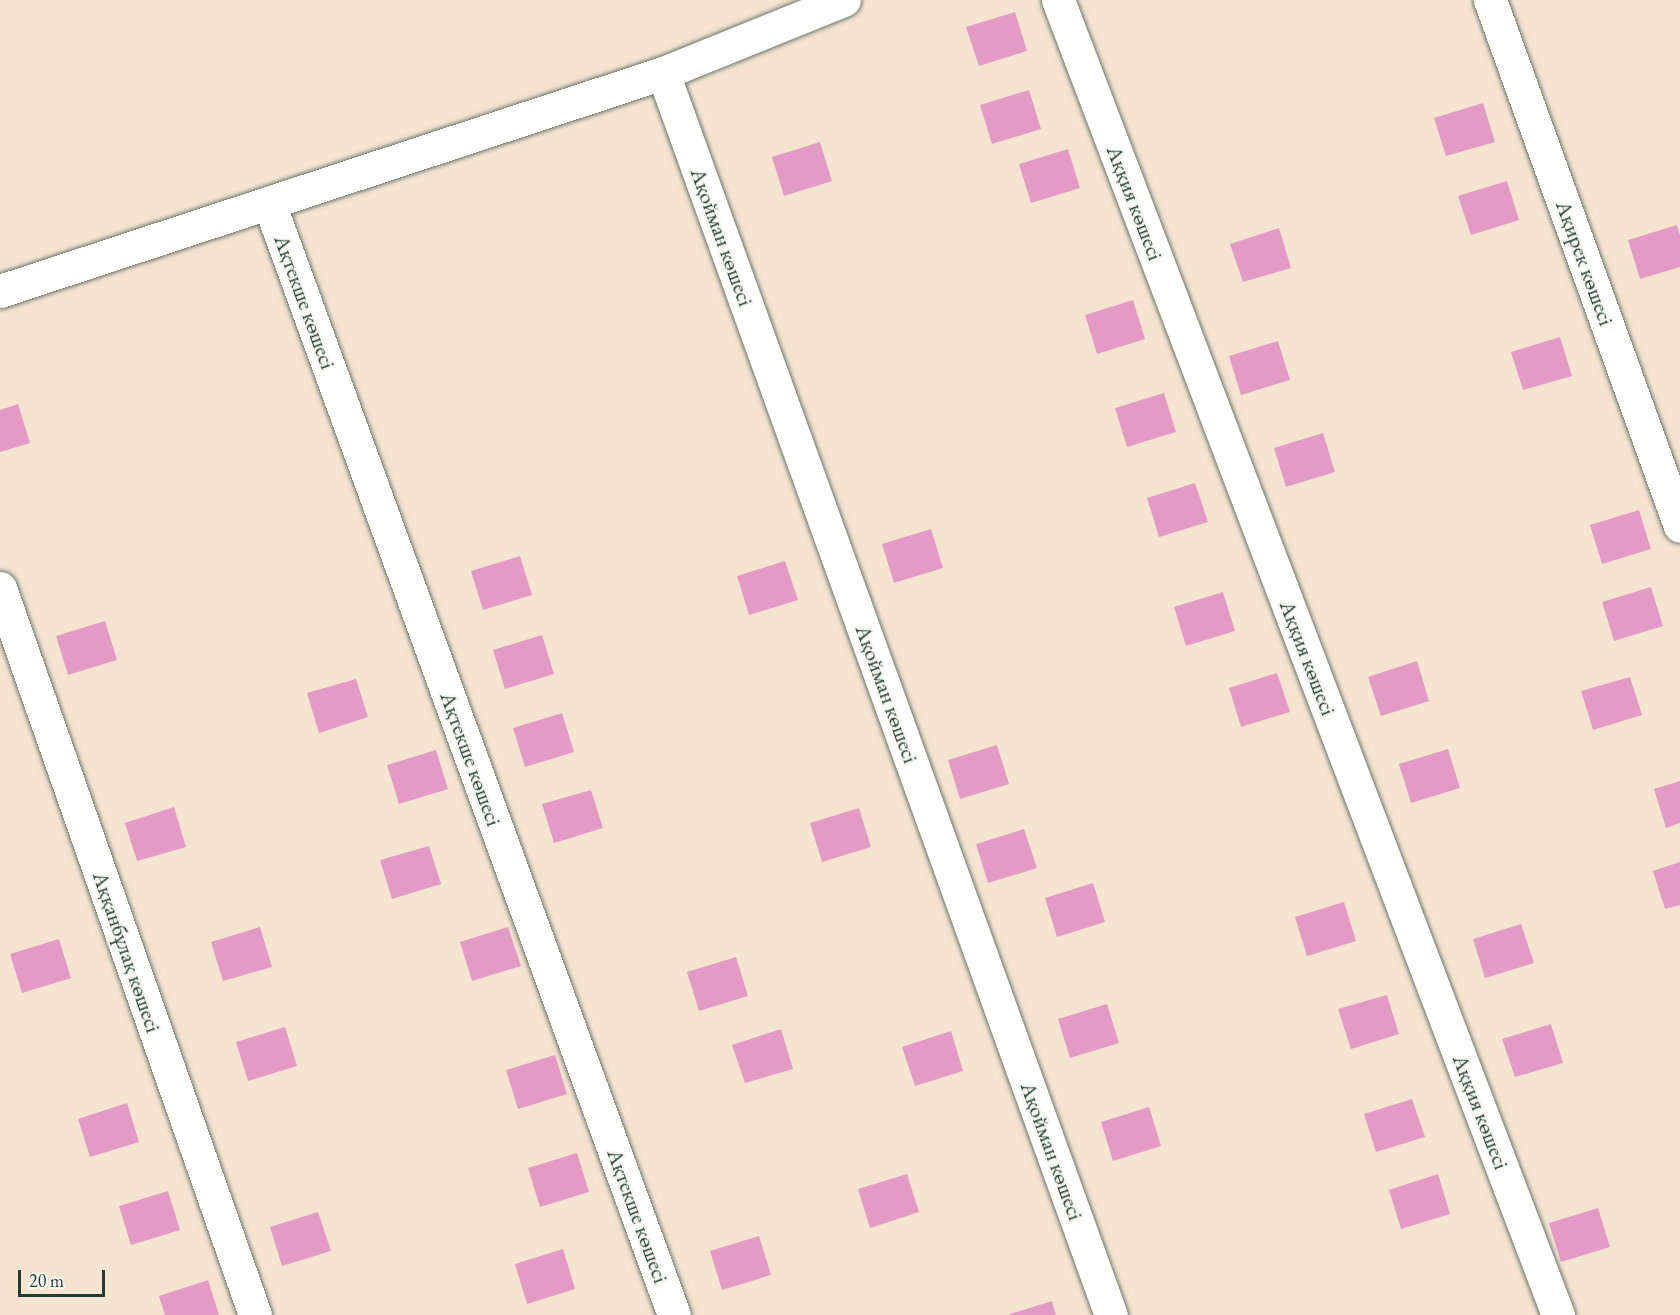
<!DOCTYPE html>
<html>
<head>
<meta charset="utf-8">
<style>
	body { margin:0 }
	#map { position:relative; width:1680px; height:1315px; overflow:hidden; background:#f5e4d0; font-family:"EB Garamond",serif }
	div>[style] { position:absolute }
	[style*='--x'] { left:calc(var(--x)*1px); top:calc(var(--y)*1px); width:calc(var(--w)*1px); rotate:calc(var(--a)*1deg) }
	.building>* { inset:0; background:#e39bc6 }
	.roads { filter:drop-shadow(0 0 2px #6a776b) drop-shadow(0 0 2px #6a776b) }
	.minor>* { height:33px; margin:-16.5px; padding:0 16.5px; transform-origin:16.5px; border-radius:16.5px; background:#fff }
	span { translate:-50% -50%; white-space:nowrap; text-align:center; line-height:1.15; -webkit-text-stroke:5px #f6f6f2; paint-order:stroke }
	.street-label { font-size:22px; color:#1f3d34 }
	.scale { position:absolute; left:18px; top:1270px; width:87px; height:27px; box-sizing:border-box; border:3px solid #1f3d34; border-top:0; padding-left:8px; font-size:18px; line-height:21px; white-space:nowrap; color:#1f3d34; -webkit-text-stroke:4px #f6f6f2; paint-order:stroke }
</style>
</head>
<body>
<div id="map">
	<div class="building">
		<div style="clip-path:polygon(1015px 12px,1027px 51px,979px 66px,966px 27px)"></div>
		<div style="clip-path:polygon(1029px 90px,1041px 129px,992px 144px,980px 105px)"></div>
		<div style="clip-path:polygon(1483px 103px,1495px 142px,1446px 156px,1434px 118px)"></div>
		<div style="clip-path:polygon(820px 142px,832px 181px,784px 196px,772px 157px)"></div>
		<div style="clip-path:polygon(1068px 149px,1080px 188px,1031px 203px,1019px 164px)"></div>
		<div style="clip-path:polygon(1507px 181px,1519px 220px,1471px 235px,1458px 196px)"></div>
		<div style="clip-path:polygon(1677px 225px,1680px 235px,1680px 267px,1640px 279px,1628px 240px)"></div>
		<div style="clip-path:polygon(1279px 228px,1291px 268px,1243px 282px,1230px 244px)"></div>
		<div style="clip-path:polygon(1133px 300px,1145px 339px,1097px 354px,1085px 315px)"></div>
		<div style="clip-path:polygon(1560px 337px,1572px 376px,1523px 390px,1511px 352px)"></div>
		<div style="clip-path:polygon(1278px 341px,1290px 380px,1241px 395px,1229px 356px)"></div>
		<div style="clip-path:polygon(1164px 393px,1176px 432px,1127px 447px,1115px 408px)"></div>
		<div style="clip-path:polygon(18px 404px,30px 443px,0 452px,0 410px)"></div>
		<div style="clip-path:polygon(1323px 433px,1335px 472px,1286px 487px,1274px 448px)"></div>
		<div style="clip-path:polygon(1195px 483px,1208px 522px,1159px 537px,1147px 498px)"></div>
		<div style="clip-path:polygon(1639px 510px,1651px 549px,1602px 564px,1590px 525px)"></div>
		<div style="clip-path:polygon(931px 529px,943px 568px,894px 583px,882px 544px)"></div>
		<div style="clip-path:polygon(520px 556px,532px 595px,483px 610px,471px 571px)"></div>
		<div style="clip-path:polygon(785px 561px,798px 600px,749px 615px,737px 576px)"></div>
		<div style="clip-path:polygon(1651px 587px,1663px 626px,1614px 641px,1602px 602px)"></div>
		<div style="clip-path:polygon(1223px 592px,1235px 631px,1186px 646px,1174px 607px)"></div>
		<div style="clip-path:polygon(105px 621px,117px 660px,68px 675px,56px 636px)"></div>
		<div style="clip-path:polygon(542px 635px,554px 674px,505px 689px,493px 650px)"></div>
		<div style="clip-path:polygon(1417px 661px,1429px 701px,1381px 716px,1368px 677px)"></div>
		<div style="clip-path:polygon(1277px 673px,1290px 712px,1241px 727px,1229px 688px)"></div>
		<div style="clip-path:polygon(1630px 677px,1642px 715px,1593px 730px,1581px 691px)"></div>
		<div style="clip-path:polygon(356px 679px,368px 717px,319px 733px,307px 693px)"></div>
		<div style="clip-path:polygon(562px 713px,574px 752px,525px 767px,513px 728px)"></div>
		<div style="clip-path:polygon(997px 745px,1009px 784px,960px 799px,948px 760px)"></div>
		<div style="clip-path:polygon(1448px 749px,1460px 788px,1411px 803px,1399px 764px)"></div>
		<div style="clip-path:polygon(436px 750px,448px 789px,399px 804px,387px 765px)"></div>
		<div style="clip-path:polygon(1680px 781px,1680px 823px,1666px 828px,1654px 789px)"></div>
		<div style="clip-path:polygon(591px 790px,603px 828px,554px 843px,542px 804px)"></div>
		<div style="clip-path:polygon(174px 807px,186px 847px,137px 861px,125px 823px)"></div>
		<div style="clip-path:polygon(859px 808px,871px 847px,822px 862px,810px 823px)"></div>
		<div style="clip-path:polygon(1024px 829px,1037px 868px,988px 883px,976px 844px)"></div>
		<div style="clip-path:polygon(429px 846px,441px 884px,392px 899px,380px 860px)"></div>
		<div style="clip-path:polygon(1680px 862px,1680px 905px,1665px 909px,1653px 871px)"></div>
		<div style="clip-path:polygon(1093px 883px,1105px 922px,1057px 937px,1045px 898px)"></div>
		<div style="clip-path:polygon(1344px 902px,1356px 941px,1307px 956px,1295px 917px)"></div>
		<div style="clip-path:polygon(1521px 924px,1534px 963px,1485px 978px,1473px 939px)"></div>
		<div style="clip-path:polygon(260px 927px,272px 967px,223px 981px,211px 942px)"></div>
		<div style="clip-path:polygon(508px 927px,521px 966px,472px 981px,460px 942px)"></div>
		<div style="clip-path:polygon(59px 939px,71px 978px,22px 993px,10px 954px)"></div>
		<div style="clip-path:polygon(736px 957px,748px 996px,699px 1011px,687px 972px)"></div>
		<div style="clip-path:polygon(1387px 995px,1399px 1034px,1351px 1049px,1338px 1009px)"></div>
		<div style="clip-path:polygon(1107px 1004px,1119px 1043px,1070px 1058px,1058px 1019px)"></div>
		<div style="clip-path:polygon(1551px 1024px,1563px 1063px,1515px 1077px,1502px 1039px)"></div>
		<div style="clip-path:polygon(285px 1027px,297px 1066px,248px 1081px,236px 1042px)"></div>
		<div style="clip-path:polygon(781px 1029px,793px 1069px,745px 1083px,732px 1045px)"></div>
		<div style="clip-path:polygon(951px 1031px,963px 1071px,915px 1086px,902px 1047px)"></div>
		<div style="clip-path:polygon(555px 1055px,567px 1094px,518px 1109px,506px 1070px)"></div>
		<div style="clip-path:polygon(1412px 1099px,1425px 1137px,1376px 1152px,1364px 1114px)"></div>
		<div style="clip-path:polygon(127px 1103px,139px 1142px,90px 1157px,78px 1119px)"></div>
		<div style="clip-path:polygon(1149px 1107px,1161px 1146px,1113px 1161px,1101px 1122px)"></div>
		<div style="clip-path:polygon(577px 1153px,589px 1192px,540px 1207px,528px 1168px)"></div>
		<div style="clip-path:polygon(907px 1174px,919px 1212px,870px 1228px,858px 1189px)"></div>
		<div style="clip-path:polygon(1438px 1174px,1450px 1214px,1401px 1229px,1389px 1190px)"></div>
		<div style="clip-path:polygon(168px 1191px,180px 1230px,131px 1245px,119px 1206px)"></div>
		<div style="clip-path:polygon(1598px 1208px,1610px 1247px,1561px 1262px,1549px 1223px)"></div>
		<div style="clip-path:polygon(318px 1212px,331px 1251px,282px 1266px,270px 1227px)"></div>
		<div style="clip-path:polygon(759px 1236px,771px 1275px,722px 1290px,710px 1251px)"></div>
		<div style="clip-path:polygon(563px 1249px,575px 1289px,527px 1304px,515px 1264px)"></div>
		<div style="clip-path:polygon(208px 1280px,219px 1315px,165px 1315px,159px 1296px)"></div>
		<div style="clip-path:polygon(1052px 1301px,1056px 1315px,1010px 1315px,1010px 1314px)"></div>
	</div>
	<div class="roads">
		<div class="minor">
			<div style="--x:1058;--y:0;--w:1407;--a:69.18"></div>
			<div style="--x:1490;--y:0;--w:559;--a:70.14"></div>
			<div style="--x:663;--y:73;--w:1320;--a:70.17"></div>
			<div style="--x:269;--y:203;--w:1183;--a:69.99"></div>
			<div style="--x:0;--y:291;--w:698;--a:-18.2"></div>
			<div style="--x:663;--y:73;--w:195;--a:-22"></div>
			<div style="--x:0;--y:588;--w:770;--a:70.67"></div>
		</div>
	</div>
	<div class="street-label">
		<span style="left:1135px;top:203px;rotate:69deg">Аққия көшесі</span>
		<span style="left:722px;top:237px;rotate:70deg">Ақойман көшесі</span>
		<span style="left:1585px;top:263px;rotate:70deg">Ақирек көшесі</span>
		<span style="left:305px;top:302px;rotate:70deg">Ақтекше көшесі</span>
		<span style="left:1308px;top:658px;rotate:69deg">Аққия көшесі</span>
		<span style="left:887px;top:694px;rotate:70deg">Ақойман көшесі</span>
		<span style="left:471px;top:759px;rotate:70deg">Ақтекше көшесі</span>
		<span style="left:127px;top:952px;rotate:71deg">Аққанбұлақ көшесі</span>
		<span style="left:1481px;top:1112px;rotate:69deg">Аққия көшесі</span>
		<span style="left:1052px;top:1151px;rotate:70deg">Ақойман көшесі</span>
		<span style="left:638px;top:1216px;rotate:70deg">Ақтекше көшесі</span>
	</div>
	<div class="scale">20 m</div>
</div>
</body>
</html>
